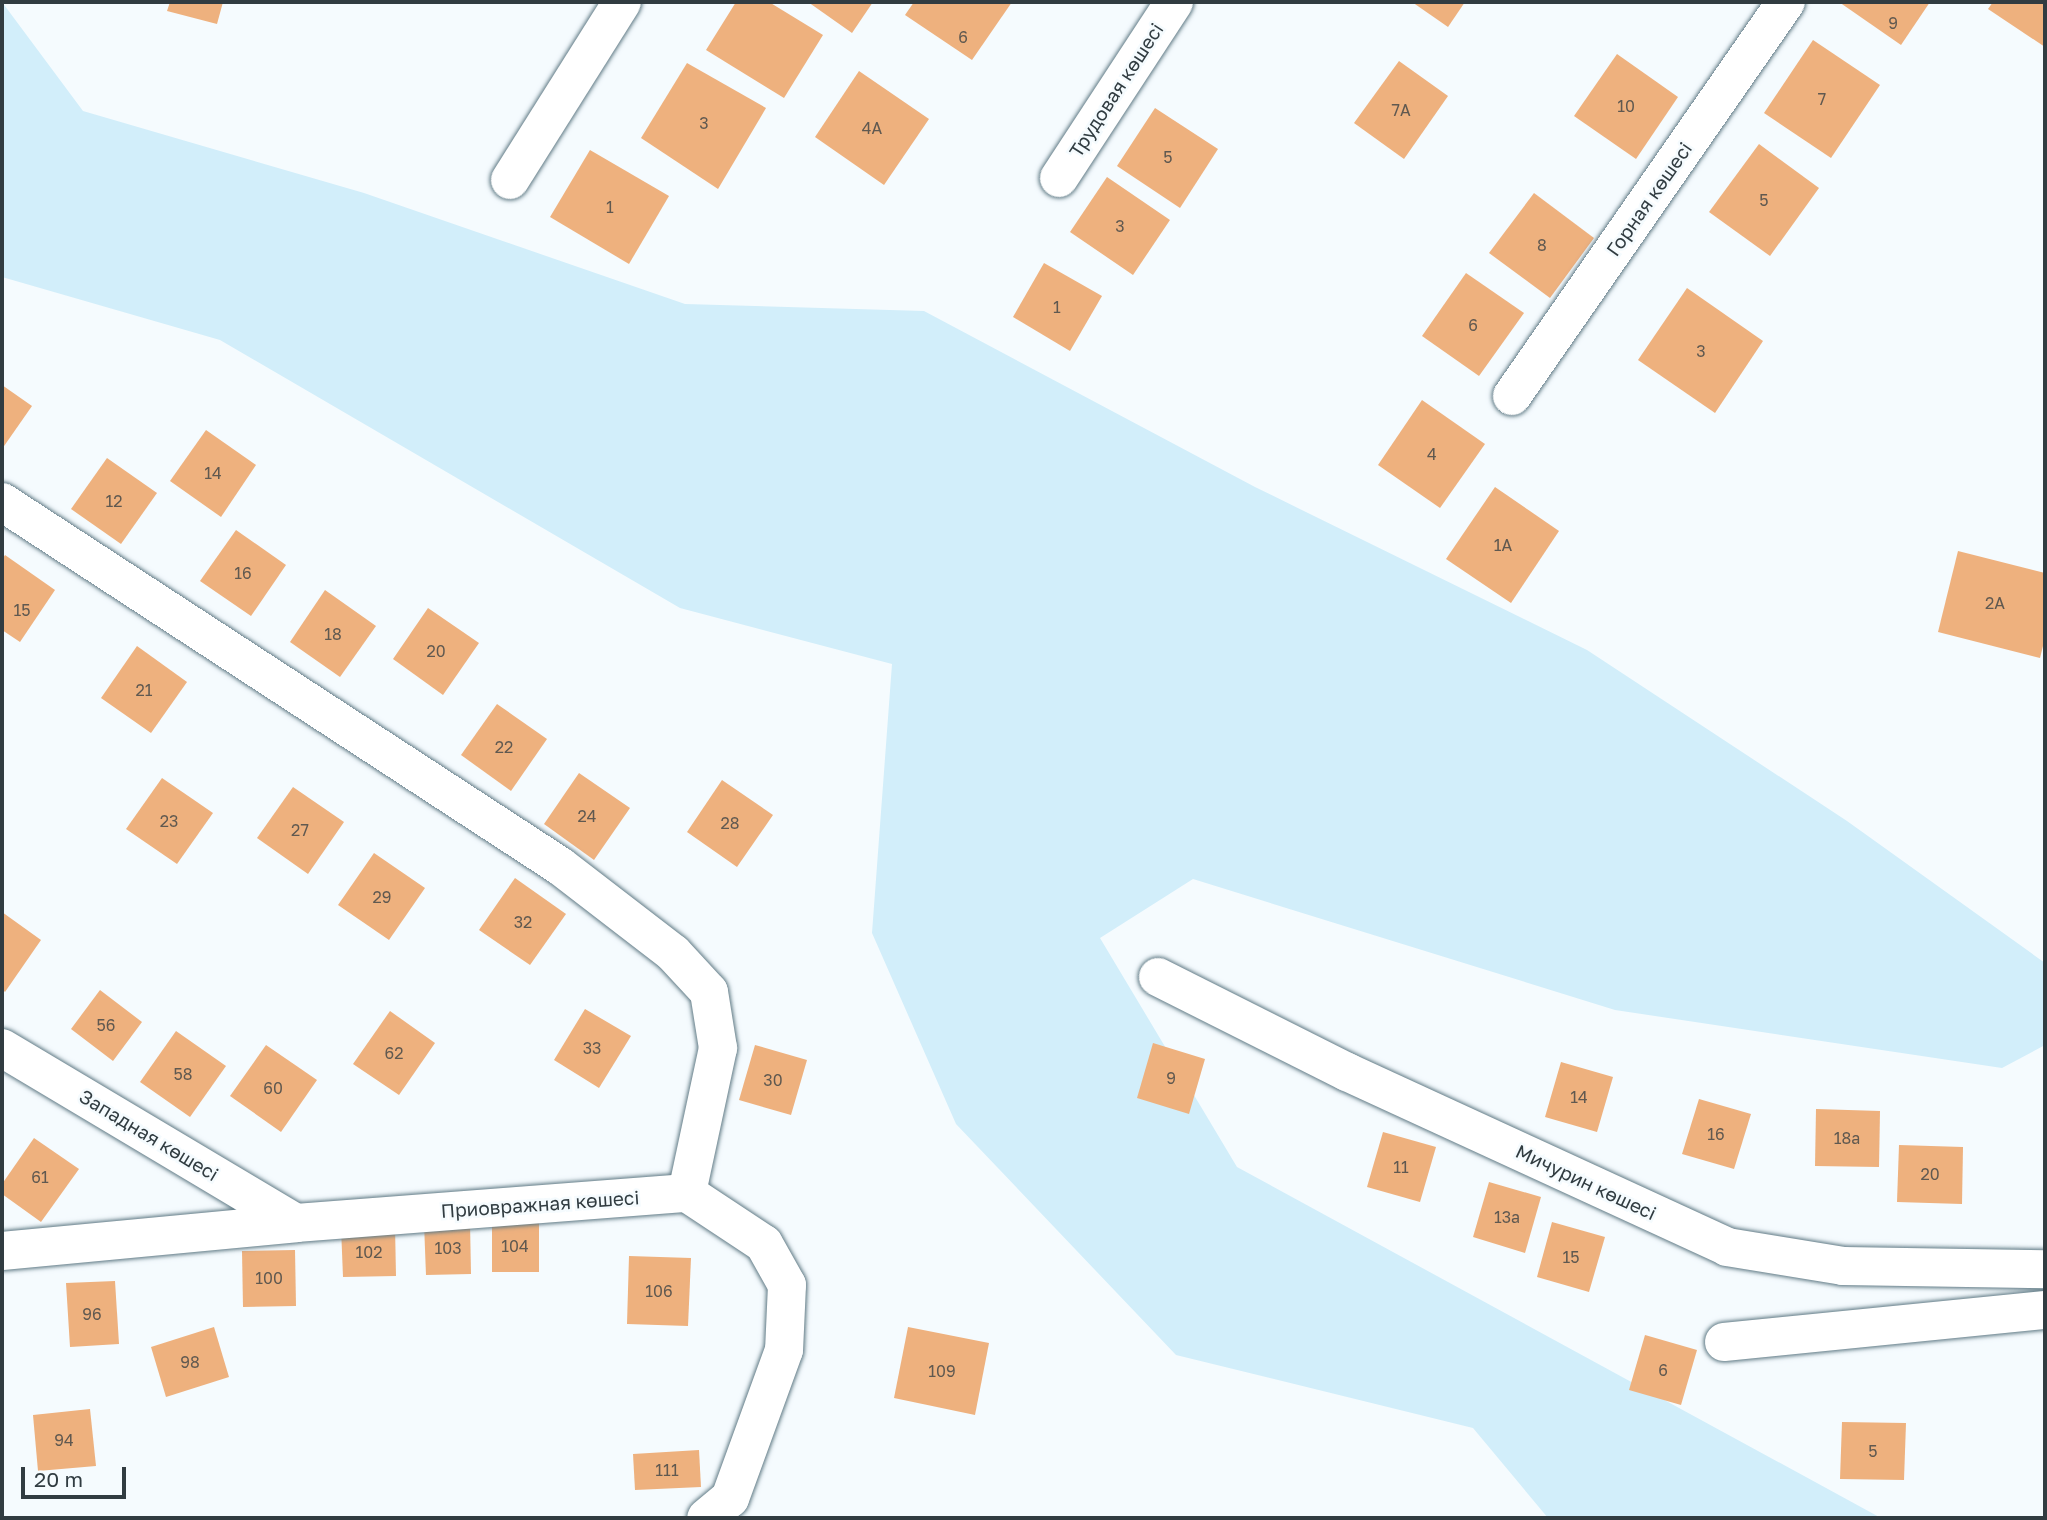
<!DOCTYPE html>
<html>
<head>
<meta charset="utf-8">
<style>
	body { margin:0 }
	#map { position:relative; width:2047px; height:1520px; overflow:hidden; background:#f5fbfe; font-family:"Golos Text",sans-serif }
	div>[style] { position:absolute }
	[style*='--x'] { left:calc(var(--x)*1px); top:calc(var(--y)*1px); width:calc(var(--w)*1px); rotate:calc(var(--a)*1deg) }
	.green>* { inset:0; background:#d2eefa }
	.building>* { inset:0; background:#eeb17e }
	.roads { filter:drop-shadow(0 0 2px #617b86) drop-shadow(0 0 2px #617b86) }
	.minor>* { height:38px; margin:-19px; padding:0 19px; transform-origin:19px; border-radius:19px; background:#fff }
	span { translate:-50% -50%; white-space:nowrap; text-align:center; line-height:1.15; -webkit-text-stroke:5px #f5fbfe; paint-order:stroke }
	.number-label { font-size:16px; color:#605950 }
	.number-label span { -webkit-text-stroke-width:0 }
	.street-label { font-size:19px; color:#313c41 }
	.frame { position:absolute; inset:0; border:4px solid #313c41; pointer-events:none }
	.scale { position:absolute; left:21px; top:1467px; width:105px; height:32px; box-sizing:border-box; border:4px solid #313c41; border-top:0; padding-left:9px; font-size:21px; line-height:24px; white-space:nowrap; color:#313c41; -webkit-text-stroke:5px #f5fbfe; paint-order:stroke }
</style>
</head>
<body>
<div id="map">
	<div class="green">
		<div style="clip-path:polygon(2px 2px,83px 111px,364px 193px,685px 304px,924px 311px,1255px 487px,1587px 650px,1847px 821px,2045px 963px,2045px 1045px,2002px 1068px,1615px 1010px,1193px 879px,1100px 938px,1237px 1167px,1881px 1518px,1548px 1518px,1473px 1428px,1176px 1355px,956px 1124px,872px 933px,892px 664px,680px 608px,220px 340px,2px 277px)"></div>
	</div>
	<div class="building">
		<div style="clip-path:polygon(170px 2px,223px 2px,217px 24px,167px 11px)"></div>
		<div style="clip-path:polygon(736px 2px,769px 2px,823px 35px,784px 98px,706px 50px)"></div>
		<div style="clip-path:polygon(808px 2px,873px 2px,852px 33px)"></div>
		<div style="clip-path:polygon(914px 2px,1012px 2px,972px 60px,905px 15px)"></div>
		<div style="clip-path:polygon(1412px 2px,1465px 2px,1448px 27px)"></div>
		<div style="clip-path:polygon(1839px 2px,1930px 2px,1901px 45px)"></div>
		<div style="clip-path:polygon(1993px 2px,2045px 2px,2045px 47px,1988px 9px)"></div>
		<div style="clip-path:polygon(1813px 40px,1880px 85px,1831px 158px,1764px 113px)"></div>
		<div style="clip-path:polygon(1617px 54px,1678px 97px,1636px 159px,1574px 116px)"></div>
		<div style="clip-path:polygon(1399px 61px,1448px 96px,1404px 159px,1354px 123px)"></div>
		<div style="clip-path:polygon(687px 63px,766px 108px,718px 189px,641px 138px)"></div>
		<div style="clip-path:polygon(859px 71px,929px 119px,884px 185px,815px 137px)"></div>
		<div style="clip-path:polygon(1155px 108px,1218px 149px,1180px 208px,1117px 166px)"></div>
		<div style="clip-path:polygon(1759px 144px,1819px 188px,1770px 256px,1709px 212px)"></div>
		<div style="clip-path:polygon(590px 150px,669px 196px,629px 264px,550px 217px)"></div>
		<div style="clip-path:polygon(1107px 177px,1170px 220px,1133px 275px,1070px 232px)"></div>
		<div style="clip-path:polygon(1534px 193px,1594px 238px,1550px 298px,1489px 253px)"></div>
		<div style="clip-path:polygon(1044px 263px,1102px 296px,1070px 351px,1013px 317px)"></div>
		<div style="clip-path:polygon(1466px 273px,1524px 313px,1479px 376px,1422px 336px)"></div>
		<div style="clip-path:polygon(1687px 288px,1763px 341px,1715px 413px,1638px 360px)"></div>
		<div style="clip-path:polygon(2px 385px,32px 406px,2px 449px)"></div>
		<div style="clip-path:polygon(1422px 400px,1485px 444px,1440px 508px,1378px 465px)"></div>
		<div style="clip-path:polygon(206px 430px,256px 465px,221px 517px,170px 481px)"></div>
		<div style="clip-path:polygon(107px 458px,157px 493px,121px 544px,71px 509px)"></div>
		<div style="clip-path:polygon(1495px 487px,1559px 531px,1511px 603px,1446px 559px)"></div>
		<div style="clip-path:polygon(236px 530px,286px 565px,251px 616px,200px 581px)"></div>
		<div style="clip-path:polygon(1958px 551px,2045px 573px,2045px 638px,2040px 658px,1938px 632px)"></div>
		<div style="clip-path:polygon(5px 555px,55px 590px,20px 642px,2px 630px,2px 560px)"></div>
		<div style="clip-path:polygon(325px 590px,376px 626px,340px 677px,290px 642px)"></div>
		<div style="clip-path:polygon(428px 608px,479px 643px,443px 695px,393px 659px)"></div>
		<div style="clip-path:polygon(137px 646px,187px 682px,151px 733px,101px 698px)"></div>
		<div style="clip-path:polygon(497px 704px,547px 739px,511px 791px,461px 755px)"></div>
		<div style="clip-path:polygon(579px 773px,630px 808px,594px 860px,544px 824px)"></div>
		<div style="clip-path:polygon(162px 778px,213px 813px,177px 864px,126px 829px)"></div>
		<div style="clip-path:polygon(722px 780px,773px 815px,737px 867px,687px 832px)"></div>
		<div style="clip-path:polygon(293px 787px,344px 822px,308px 874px,257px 838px)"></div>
		<div style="clip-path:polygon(374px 853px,425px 888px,389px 940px,338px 905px)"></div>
		<div style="clip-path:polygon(515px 878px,566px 914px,530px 965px,479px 930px)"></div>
		<div style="clip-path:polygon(2px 912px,41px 940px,5px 992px,2px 989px)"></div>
		<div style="clip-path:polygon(100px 990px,142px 1022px,113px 1061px,71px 1029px)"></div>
		<div style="clip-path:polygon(585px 1009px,631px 1036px,599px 1088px,554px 1060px)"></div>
		<div style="clip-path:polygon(390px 1011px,435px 1043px,399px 1095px,353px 1064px)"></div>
		<div style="clip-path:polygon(176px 1031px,226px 1066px,190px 1117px,140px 1082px)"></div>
		<div style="clip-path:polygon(1153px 1043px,1205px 1059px,1189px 1114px,1137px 1098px)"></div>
		<div style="clip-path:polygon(266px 1045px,317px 1080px,281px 1132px,230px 1096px)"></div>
		<div style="clip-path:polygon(755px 1045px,807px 1060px,791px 1115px,739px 1100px)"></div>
		<div style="clip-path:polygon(1561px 1062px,1613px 1077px,1597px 1132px,1545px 1117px)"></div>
		<div style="clip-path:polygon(1699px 1099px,1751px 1114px,1734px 1169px,1682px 1154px)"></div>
		<div style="clip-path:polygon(1816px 1109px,1880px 1111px,1879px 1167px,1815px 1166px)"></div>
		<div style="clip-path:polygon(1383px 1132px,1436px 1147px,1420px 1202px,1367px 1187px)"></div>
		<div style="clip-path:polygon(34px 1138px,79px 1169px,41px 1222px,2px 1194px,2px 1184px)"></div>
		<div style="clip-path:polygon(1899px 1145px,1963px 1147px,1962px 1204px,1897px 1202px)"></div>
		<div style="clip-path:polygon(1489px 1182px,1541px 1197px,1525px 1253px,1473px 1237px)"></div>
		<div style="clip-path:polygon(492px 1220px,539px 1220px,539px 1272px,492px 1272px)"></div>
		<div style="clip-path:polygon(470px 1222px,471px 1274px,426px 1275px,424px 1223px)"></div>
		<div style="clip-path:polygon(1552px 1222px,1605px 1237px,1589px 1292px,1537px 1277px)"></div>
		<div style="clip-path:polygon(395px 1226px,396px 1276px,343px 1277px,341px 1227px)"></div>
		<div style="clip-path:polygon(295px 1250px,296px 1306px,243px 1307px,242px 1251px)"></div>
		<div style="clip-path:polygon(629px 1256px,691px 1258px,688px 1326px,627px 1324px)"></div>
		<div style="clip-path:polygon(115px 1281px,119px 1344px,70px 1347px,66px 1283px)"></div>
		<div style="clip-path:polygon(214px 1327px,229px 1377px,166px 1397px,151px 1347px)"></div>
		<div style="clip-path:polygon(908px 1327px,989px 1343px,975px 1415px,894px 1398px)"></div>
		<div style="clip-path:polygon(1645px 1335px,1697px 1350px,1681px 1405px,1629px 1390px)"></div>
		<div style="clip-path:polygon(90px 1409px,96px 1466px,38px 1471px,33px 1415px)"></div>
		<div style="clip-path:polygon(1842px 1422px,1906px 1423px,1904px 1480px,1840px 1479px)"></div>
		<div style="clip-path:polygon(699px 1450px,701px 1487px,635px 1490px,633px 1454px)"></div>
	</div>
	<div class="roads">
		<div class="minor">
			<div style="--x:1059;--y:178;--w:210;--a:-56.8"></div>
			<div style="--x:510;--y:180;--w:210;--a:-57.8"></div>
			<div style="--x:1512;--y:396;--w:480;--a:-55.2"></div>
			<div style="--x:2;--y:502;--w:666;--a:33.12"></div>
			<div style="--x:560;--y:866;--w:143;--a:37.6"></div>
			<div style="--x:673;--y:953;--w:53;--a:47.3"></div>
			<div style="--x:709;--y:992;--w:57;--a:80.9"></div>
			<div style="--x:718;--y:1048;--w:148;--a:102.1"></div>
			<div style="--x:1158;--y:977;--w:212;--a:26.7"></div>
			<div style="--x:1347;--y:1072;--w:418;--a:24.7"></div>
			<div style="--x:1727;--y:1247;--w:118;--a:9.3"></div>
			<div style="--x:1843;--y:1266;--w:202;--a:0.9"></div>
			<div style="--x:2;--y:1048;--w:342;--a:30.8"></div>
			<div style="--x:2;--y:1251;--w:295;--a:-5.4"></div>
			<div style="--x:296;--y:1223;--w:392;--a:-4.4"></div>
			<div style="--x:687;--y:1193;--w:92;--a:33.5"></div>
			<div style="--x:764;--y:1244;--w:47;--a:60.7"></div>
			<div style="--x:787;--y:1285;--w:65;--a:92.6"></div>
			<div style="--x:784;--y:1350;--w:158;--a:110"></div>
			<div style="--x:730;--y:1498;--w:31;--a:140"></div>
			<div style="--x:1724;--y:1342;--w:323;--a:-5.7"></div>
		</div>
	</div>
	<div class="number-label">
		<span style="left:1893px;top:23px">9</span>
		<span style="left:963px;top:37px">6</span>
		<span style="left:1822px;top:99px">7</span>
		<span style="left:1626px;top:106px">10</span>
		<span style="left:1401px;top:110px">7А</span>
		<span style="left:704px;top:123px">3</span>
		<span style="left:872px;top:128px">4А</span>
		<span style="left:1168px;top:157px">5</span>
		<span style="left:1764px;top:200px">5</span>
		<span style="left:610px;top:207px">1</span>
		<span style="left:1120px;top:226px">3</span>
		<span style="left:1542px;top:245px">8</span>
		<span style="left:1057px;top:307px">1</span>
		<span style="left:1473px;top:325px">6</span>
		<span style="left:1701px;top:351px">3</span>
		<span style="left:1432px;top:454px">4</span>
		<span style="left:213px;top:473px">14</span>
		<span style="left:114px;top:501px">12</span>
		<span style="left:1503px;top:545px">1А</span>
		<span style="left:243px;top:573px">16</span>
		<span style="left:1995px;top:603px">2А</span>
		<span style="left:22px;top:610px">15</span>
		<span style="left:333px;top:634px">18</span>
		<span style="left:436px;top:651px">20</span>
		<span style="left:144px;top:690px">21</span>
		<span style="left:504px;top:747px">22</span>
		<span style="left:587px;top:816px">24</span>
		<span style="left:169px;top:821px">23</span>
		<span style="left:730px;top:823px">28</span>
		<span style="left:300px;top:830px">27</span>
		<span style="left:382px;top:897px">29</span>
		<span style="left:523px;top:922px">32</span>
		<span style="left:106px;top:1025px">56</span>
		<span style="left:592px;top:1048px">33</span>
		<span style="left:394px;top:1053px">62</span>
		<span style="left:183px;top:1074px">58</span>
		<span style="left:1171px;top:1078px">9</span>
		<span style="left:773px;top:1080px">30</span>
		<span style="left:273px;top:1088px">60</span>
		<span style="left:1579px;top:1097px">14</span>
		<span style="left:1716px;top:1134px">16</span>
		<span style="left:1847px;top:1138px">18а</span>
		<span style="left:1401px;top:1167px">11</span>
		<span style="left:1930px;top:1174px">20</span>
		<span style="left:40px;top:1177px">61</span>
		<span style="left:1507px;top:1217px">13а</span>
		<span style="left:515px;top:1246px">104</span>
		<span style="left:448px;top:1248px">103</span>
		<span style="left:369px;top:1252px">102</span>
		<span style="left:1571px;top:1257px">15</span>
		<span style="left:269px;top:1278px">100</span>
		<span style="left:659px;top:1291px">106</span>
		<span style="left:92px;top:1314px">96</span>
		<span style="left:190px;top:1362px">98</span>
		<span style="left:1663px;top:1370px">6</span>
		<span style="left:942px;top:1371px">109</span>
		<span style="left:64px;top:1440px">94</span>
		<span style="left:1873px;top:1451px">5</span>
		<span style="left:667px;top:1470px">111</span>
	</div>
	<div class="street-label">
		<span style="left:1116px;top:90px;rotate:-57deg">Трудовая көшесі</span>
		<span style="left:1649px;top:199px;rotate:-55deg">Горная көшесі</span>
		<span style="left:149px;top:1135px;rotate:31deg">Западная көшесі</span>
		<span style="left:1586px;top:1182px;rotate:25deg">Мичурин көшесі</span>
		<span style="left:540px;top:1204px;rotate:-4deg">Приовражная көшесі</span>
	</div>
	<div class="frame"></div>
	<div class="scale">20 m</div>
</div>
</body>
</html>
